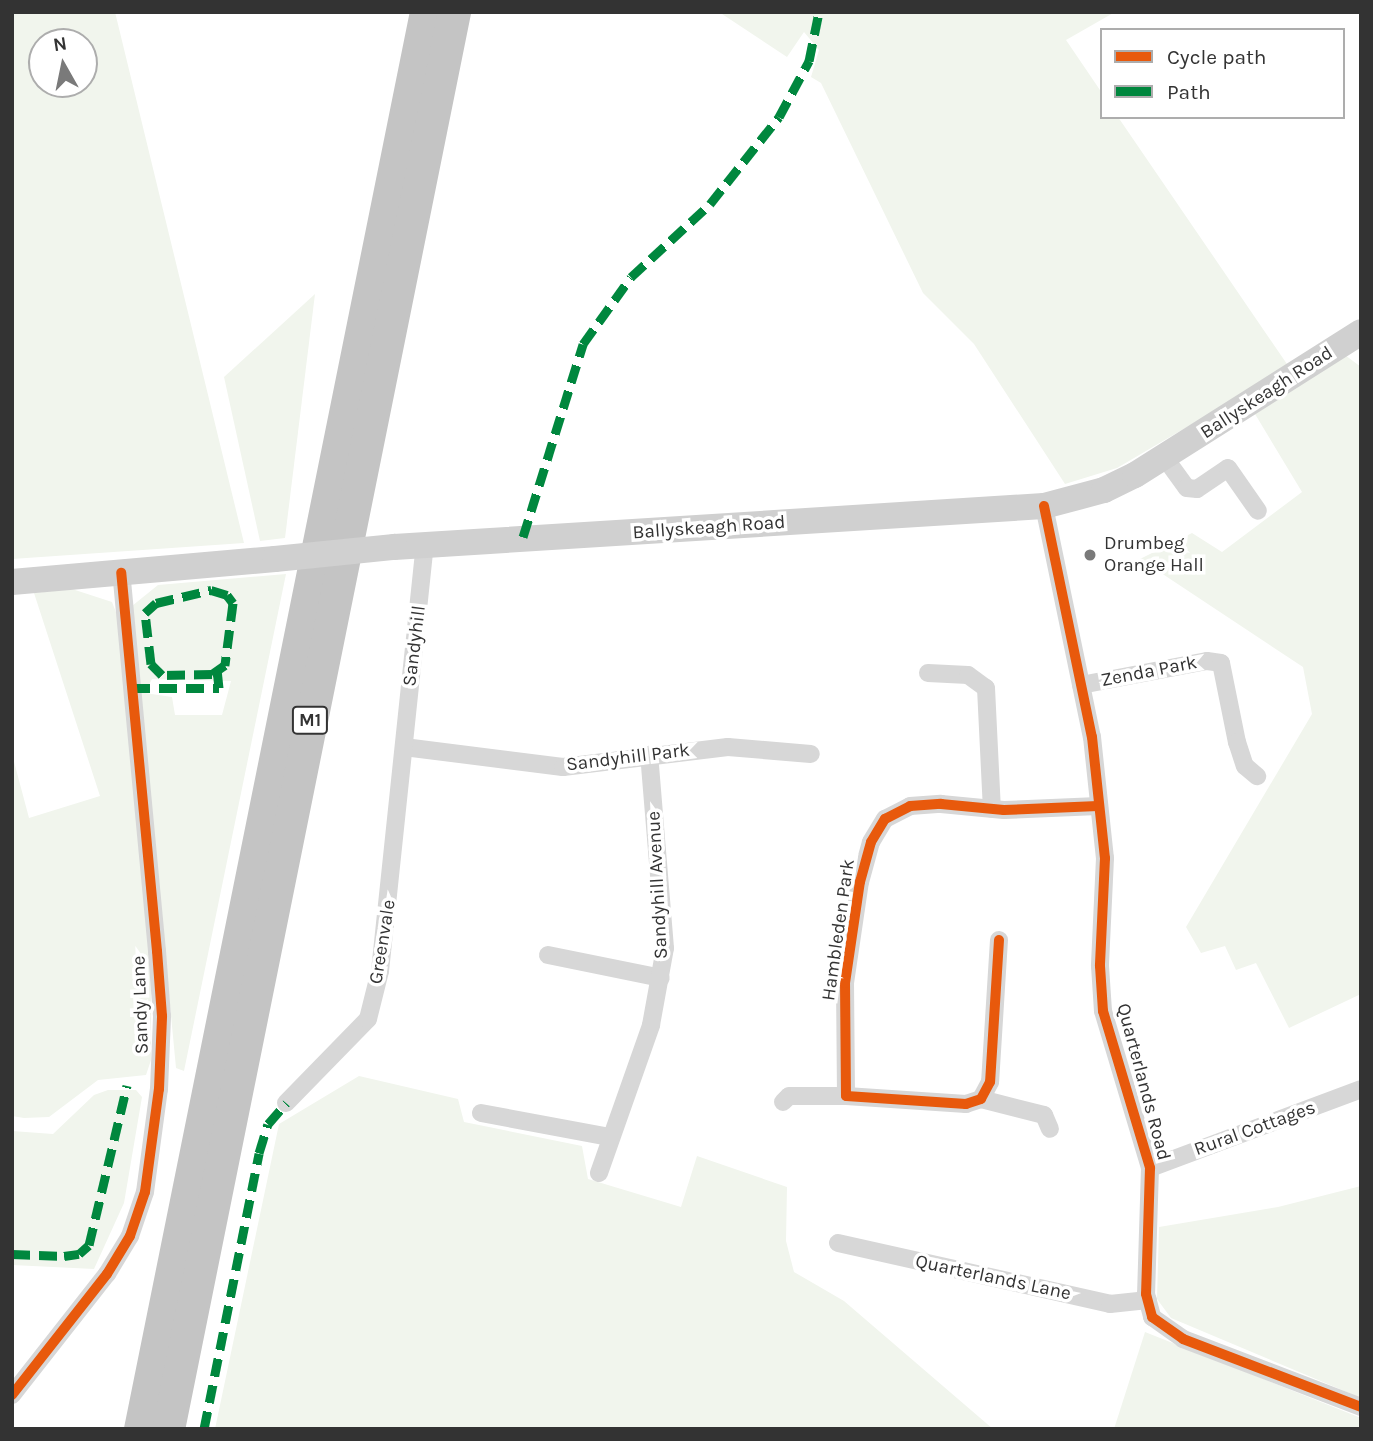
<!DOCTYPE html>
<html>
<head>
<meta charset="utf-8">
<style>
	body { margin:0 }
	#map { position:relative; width:1373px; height:1441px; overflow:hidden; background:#fff; font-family:Karla,sans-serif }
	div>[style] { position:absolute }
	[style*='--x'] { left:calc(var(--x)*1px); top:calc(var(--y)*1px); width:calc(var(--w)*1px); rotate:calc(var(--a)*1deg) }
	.green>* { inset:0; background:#f1f5ed }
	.minor>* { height:18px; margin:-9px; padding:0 9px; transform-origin:9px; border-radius:9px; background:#d7d7d7 }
	.secondary>* { height:26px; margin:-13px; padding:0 13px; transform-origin:13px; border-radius:13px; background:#d0d0d0 }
	.motorway>* { height:33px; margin:-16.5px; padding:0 16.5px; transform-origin:16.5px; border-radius:16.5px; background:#c4c4c4 }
	.secondary-bridge>* { height:26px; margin:-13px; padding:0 13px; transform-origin:13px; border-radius:13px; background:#d0d0d0 }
	.quiet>* { height:9px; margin-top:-4.5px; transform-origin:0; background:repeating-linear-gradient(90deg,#00873e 0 18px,transparent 0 27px) }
	.cycleway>* { height:10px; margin:-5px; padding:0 5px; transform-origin:5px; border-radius:5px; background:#e8590c }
	.dots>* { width:19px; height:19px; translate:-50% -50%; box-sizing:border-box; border:4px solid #fff; border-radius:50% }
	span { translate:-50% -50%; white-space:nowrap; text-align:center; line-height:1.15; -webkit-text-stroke:7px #fff; paint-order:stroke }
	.shield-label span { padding:2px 5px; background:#fff; border:2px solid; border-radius:5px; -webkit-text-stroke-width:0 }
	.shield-label { font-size:18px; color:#333; font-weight:700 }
	.street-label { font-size:19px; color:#333 }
	.poi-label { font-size:19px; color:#333 }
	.left { translate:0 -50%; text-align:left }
	.frame { position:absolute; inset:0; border:14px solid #333; pointer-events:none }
	.legend { position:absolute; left:1100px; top:28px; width:245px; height:91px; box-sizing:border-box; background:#fff; border:2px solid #adadad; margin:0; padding:9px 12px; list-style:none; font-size:21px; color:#333 }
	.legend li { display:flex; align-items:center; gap:14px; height:35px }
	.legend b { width:35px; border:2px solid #adadad }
	.north { position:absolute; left:28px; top:28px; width:70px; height:70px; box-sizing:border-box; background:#fff; border:2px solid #adadad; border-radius:50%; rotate:351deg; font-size:19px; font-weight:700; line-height:28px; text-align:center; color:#333 }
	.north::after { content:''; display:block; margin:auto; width:24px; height:32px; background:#7a7a7a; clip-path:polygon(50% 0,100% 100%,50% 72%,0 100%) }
</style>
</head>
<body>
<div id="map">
	<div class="green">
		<div style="clip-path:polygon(evenodd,12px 12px,115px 12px,244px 543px,12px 559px,12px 12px,42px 42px,84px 42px,84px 84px,42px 84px,42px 42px)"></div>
		<div style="clip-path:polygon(719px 12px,1115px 12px,1066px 40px,1102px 93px,1102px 117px,1118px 117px,1289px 367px,1117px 468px,1065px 484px,974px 344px,923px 293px,821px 83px,811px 77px,819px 50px,804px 32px,787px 57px)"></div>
		<div style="clip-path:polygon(315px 294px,285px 538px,260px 541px,224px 377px)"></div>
		<div style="clip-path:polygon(1345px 355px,1361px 367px,1361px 994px,1289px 1028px,1256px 963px,1236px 970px,1225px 946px,1201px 953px,1186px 927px,1312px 714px,1303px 667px,1140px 559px,1192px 533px,1222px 552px,1302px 492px,1255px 414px)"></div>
		<div style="clip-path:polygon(evenodd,286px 574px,184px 1071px,176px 1068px,132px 606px,158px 585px,286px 574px,152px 679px,230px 681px,231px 681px,222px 715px,175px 715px,172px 697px,145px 693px,152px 679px)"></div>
		<div style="clip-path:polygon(72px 589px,112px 602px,117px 615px,151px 961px,151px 1060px,146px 1075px,98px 1080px,49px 1117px,24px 1118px,12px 1116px,12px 754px,29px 818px,100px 796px,34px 593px)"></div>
		<div style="clip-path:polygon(359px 1076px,458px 1099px,464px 1122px,582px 1146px,588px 1179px,681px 1207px,697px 1156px,787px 1187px,786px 1241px,794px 1272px,844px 1301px,993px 1429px,215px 1429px,279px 1124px)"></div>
		<div style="clip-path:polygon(108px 1090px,136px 1090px,142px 1097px,124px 1203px,94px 1269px,12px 1265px,12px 1131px,53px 1134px,94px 1095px)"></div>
		<div style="clip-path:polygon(1361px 1186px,1361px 1398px,1171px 1318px,1157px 1299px,1159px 1227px,1278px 1207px)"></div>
		<div style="clip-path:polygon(1145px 1332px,1361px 1418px,1361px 1429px,1114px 1429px)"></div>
	</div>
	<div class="minor">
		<div style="--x:1165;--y:458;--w:37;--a:54"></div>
		<div style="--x:1187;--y:488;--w:10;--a:6"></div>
		<div style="--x:1197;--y:489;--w:37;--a:-34"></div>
		<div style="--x:1228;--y:468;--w:52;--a:55.1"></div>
		<div style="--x:1044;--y:506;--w:236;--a:78.3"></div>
		<div style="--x:1092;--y:737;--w:122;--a:83.9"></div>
		<div style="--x:1105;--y:858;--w:108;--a:92.7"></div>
		<div style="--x:1100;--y:966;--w:45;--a:86.2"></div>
		<div style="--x:1103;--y:1011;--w:164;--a:73.3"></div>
		<div style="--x:1150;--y:1168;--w:126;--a:91.8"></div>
		<div style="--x:1146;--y:1294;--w:24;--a:75"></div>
		<div style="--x:1152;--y:1317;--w:38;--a:35"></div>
		<div style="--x:1183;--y:1339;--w:191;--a:20.9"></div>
		<div style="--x:928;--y:673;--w:40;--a:2.9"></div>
		<div style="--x:968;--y:675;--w:22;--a:36"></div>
		<div style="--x:986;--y:688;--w:121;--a:87.2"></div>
		<div style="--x:1081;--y:685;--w:128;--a:-10.8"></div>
		<div style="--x:1207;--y:661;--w:14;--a:8"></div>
		<div style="--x:1221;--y:663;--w:81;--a:78.6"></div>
		<div style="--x:1237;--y:742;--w:25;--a:72"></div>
		<div style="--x:1245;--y:766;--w:16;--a:40"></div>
		<div style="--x:404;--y:747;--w:160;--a:7.2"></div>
		<div style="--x:563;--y:767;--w:166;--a:-6.9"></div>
		<div style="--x:728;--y:747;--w:83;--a:4.8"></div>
		<div style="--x:999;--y:940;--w:142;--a:93.6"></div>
		<div style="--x:990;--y:1082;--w:19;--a:118"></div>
		<div style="--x:981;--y:1099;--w:16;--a:162"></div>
		<div style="--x:966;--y:1104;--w:120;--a:-176.2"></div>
		<div style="--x:846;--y:1096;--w:113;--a:-90.5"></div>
		<div style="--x:845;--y:983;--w:102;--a:-81.6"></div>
		<div style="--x:860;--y:882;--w:41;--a:-74.6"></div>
		<div style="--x:871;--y:842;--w:27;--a:-59"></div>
		<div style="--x:885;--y:819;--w:28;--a:-27"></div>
		<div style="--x:910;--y:806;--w:31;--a:-4"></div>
		<div style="--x:941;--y:804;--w:63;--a:5.4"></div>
		<div style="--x:1004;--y:810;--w:94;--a:-2.4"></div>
		<div style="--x:548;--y:955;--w:115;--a:11.5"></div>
		<div style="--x:981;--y:1099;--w:65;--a:14.3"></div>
		<div style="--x:1044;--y:1115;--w:15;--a:67"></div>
		<div style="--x:783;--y:1102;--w:8;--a:-45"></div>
		<div style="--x:789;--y:1096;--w:57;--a:0"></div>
		<div style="--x:286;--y:1103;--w:117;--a:-45.7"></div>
		<div style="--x:368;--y:1019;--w:49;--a:-76"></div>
		<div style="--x:380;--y:971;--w:429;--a:-84"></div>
		<div style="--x:481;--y:1113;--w:130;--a:10.6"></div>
		<div style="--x:1150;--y:1168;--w:225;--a:-20.5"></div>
		<div style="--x:599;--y:1173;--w:157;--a:-70.6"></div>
		<div style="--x:651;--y:1025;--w:78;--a:-79.7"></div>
		<div style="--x:665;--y:948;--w:194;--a:-94.7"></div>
		<div style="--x:838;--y:1243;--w:279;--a:12.6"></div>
		<div style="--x:1110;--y:1304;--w:38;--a:-6"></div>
		<div style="--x:12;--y:1395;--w:154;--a:-51.9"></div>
		<div style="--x:107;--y:1274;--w:44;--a:-58.8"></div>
		<div style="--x:130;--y:1236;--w:46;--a:-71.2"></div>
		<div style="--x:145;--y:1192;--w:104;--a:-82.3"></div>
		<div style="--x:159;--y:1089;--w:73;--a:-87.6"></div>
		<div style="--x:162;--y:1016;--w:65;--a:-94.4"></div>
		<div style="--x:157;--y:951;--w:380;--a:-95.4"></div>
	</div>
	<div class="secondary">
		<div style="--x:394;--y:547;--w:651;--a:-3.61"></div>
		<div style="--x:1044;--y:506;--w:62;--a:-14.9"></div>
		<div style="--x:1104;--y:490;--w:34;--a:-26"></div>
		<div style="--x:1135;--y:475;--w:267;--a:-32.3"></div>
		<div style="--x:12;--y:582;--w:264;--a:-5"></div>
	</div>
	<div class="motorway">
		<div style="--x:140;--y:1429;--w:1446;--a:-78.59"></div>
		<div style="--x:168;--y:1429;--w:1446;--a:-78.59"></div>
	</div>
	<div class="secondary-bridge">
		<div style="--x:275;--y:559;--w:120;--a:-5.8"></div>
	</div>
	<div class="quiet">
		<div style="--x:523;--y:537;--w:202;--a:-72.7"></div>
		<div style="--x:583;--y:344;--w:82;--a:-54.4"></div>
		<div style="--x:631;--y:277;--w:108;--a:-42.7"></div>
		<div style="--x:710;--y:204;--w:111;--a:-51.6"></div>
		<div style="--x:779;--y:117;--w:64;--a:-61.8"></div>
		<div style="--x:809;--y:61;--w:50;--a:-78.5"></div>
		<div style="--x:211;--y:590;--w:17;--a:17"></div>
		<div style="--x:227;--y:595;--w:10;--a:53"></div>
		<div style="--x:233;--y:603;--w:63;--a:97.4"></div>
		<div style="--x:225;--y:665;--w:16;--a:145"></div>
		<div style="--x:212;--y:674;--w:50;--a:178.9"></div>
		<div style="--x:162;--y:675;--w:16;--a:-135"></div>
		<div style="--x:151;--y:664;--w:51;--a:-96.7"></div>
		<div style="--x:145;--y:613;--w:15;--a:-42"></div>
		<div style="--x:156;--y:603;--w:57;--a:-13.3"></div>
		<div style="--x:132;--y:688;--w:87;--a:0"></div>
		<div style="--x:219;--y:688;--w:18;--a:-96"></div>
		<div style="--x:12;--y:1254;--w:52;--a:2.2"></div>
		<div style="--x:64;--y:1256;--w:15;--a:-8"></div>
		<div style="--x:79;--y:1254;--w:13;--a:-42"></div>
		<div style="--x:89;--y:1245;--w:164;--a:-76.6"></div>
		<div style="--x:204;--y:1429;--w:281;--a:-78.7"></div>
		<div style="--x:259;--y:1153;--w:30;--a:-73"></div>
		<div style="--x:268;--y:1124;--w:28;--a:-49"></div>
	</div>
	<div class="cycleway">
		<div style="--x:1044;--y:506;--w:236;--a:78.3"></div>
		<div style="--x:1092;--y:737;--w:122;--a:83.9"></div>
		<div style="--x:1105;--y:858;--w:108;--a:92.7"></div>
		<div style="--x:1100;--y:966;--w:45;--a:86.2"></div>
		<div style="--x:1103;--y:1011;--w:164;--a:73.3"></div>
		<div style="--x:1150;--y:1168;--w:126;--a:91.8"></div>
		<div style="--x:1146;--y:1294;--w:24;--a:75"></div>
		<div style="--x:1152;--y:1317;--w:38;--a:35"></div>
		<div style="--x:1183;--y:1339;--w:191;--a:20.9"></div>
		<div style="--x:999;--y:940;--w:142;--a:93.6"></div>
		<div style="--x:990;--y:1082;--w:19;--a:118"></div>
		<div style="--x:981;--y:1099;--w:16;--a:162"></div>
		<div style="--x:966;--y:1104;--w:120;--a:-176.2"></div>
		<div style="--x:846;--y:1096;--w:113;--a:-90.5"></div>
		<div style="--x:845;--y:983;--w:102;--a:-81.6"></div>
		<div style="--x:860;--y:882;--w:41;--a:-74.6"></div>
		<div style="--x:871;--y:842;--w:27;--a:-59"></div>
		<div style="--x:885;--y:819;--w:28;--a:-27"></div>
		<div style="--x:910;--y:806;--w:31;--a:-4"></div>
		<div style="--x:941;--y:804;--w:63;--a:5.4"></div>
		<div style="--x:1004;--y:810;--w:94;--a:-2.4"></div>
		<div style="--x:12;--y:1395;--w:154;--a:-51.9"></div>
		<div style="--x:107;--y:1274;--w:44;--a:-58.8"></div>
		<div style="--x:130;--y:1236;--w:46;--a:-71.2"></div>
		<div style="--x:145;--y:1192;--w:104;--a:-82.3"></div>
		<div style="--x:159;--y:1089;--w:73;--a:-87.6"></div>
		<div style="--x:162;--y:1016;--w:65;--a:-94.4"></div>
		<div style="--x:157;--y:951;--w:380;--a:-95.4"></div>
	</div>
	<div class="dots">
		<div style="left:1090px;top:555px;background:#7a7a7a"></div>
	</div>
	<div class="shield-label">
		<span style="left:310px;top:720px">M1</span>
	</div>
	<div class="street-label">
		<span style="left:1267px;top:393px;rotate:-33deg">Ballyskeagh Road</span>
		<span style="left:709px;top:528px;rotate:-4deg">Ballyskeagh Road</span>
		<span style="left:415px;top:646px;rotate:-83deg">Sandyhill</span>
		<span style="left:1149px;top:672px;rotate:-11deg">Zenda Park</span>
		<span style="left:628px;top:758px;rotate:-7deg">Sandyhill Park</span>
		<span style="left:658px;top:885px;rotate:-93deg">Sandyhill Avenue</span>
		<span style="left:839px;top:930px;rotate:-82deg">Hambleden Park</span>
		<span style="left:383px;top:942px;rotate:-81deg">Greenvale</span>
		<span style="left:141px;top:1005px;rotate:-92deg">Sandy Lane</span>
		<span style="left:1143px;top:1082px;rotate:75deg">Quarterlands Road</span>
		<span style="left:1255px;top:1129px;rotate:-20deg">Rural Cottages</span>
		<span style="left:993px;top:1278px;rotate:12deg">Quarterlands Lane</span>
	</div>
	<div class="poi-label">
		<span class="left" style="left:1104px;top:555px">Drumbeg<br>Orange Hall</span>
	</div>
	<div class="frame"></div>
	<ul class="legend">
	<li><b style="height:9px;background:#e8590c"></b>Cycle path</li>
	<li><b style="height:9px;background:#00873e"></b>Path</li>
	</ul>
	<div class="north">N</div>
</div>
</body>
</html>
